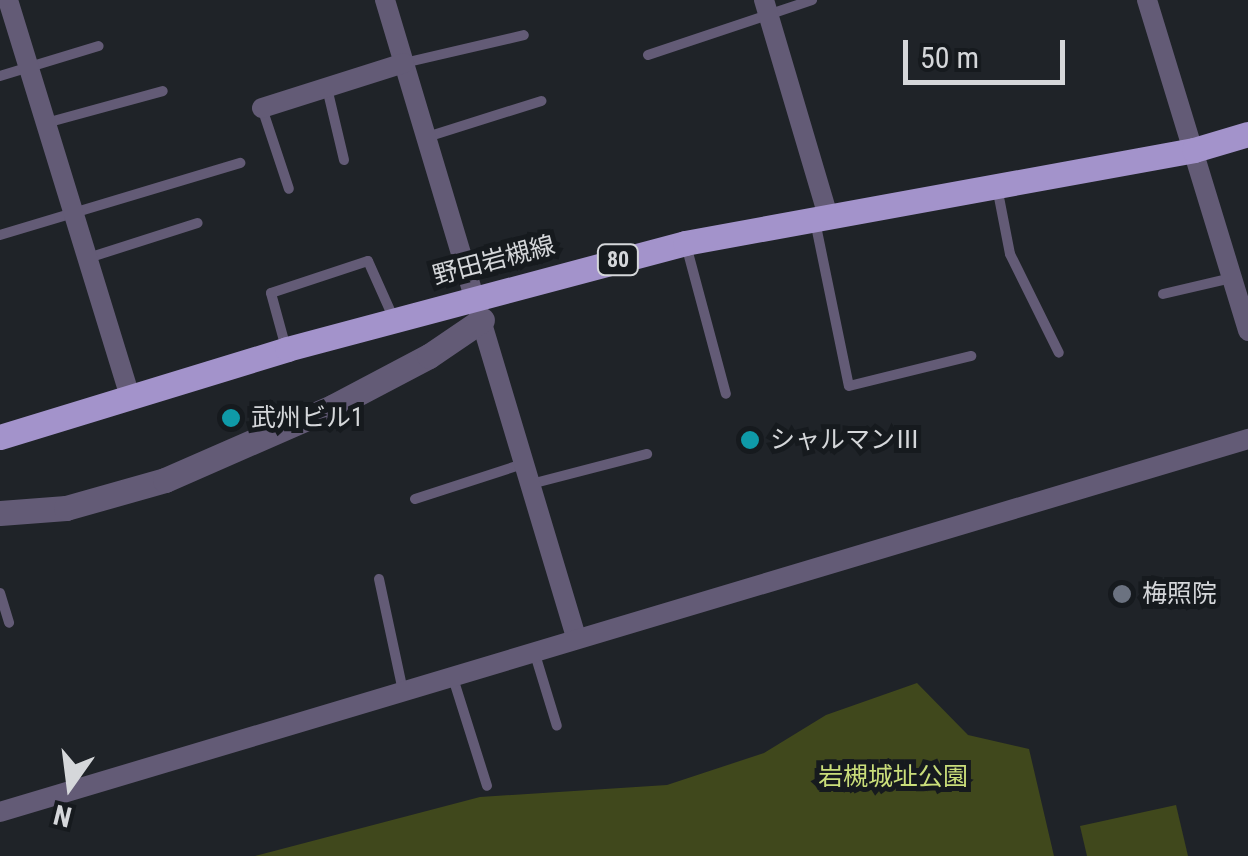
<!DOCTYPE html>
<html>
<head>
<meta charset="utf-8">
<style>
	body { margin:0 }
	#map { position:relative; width:1248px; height:856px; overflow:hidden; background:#1f2328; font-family:"Roboto Condensed","Noto Sans JP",sans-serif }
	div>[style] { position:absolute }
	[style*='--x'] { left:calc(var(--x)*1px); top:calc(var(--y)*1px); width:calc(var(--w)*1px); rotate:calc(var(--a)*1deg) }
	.green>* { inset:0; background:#40481c }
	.service>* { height:10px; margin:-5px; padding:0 5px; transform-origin:5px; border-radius:5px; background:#635b76 }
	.minor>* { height:20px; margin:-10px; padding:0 10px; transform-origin:10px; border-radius:10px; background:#635b76 }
	.tertiary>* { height:25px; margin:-12.5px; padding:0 12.5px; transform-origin:12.5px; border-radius:12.5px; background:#635b76 }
	.primary>* { height:25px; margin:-12.5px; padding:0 12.5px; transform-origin:12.5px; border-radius:12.5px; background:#a393cb }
	.dots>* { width:28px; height:28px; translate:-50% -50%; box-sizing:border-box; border:5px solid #161a1e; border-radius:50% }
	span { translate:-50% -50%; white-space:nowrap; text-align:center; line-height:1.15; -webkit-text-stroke:10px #161a1e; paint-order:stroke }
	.shield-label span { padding:2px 8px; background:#161a1e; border:2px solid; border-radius:8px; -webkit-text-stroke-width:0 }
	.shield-label { font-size:22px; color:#d5d7da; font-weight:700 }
	.street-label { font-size:25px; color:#d5d7da }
	.poi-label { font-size:25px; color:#d5d7da }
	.left { translate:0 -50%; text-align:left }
	.park-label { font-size:25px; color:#cade7a }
	.north { position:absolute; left:20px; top:736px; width:100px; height:100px; -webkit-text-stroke:8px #161a1e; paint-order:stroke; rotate:194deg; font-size:28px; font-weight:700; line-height:40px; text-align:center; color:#d5d7da }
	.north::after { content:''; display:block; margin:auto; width:35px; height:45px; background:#d5d7da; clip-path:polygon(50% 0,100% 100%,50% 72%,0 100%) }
	.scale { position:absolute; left:903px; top:40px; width:162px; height:45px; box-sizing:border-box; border:5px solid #d5d7da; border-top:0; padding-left:12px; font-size:30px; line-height:35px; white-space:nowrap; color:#d5d7da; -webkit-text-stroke:8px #161a1e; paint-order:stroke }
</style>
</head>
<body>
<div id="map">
	<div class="green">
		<div style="clip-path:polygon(917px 683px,968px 735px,1029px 749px,1054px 856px,255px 856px,480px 797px,667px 785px,764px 753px,826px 715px)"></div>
		<div style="clip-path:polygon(1176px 805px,1188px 856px,1087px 856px,1080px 826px)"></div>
	</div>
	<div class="service">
		<div style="--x:648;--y:55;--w:173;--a:-18.5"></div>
		<div style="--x:404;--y:63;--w:123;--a:-13.1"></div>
		<div style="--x:0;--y:76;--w:103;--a:-16.9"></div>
		<div style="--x:327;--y:88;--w:74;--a:76.7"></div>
		<div style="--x:262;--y:108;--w:85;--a:71.6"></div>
		<div style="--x:46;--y:123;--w:121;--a:-15.3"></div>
		<div style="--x:427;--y:137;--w:120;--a:-17.5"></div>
		<div style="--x:997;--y:187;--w:68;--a:79"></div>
		<div style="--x:1010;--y:254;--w:110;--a:63.7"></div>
		<div style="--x:815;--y:221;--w:168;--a:78.4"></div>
		<div style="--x:849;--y:386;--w:126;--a:-13.8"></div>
		<div style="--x:0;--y:235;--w:251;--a:-16.7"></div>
		<div style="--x:686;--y:245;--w:154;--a:75"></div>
		<div style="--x:88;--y:258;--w:115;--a:-17.7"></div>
		<div style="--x:1163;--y:294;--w:71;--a:-13.1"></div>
		<div style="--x:286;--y:348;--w:57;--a:-105.3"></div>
		<div style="--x:271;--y:293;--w:102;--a:-18.3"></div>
		<div style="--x:368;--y:261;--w:64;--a:65.9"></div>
		<div style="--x:531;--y:484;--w:120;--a:-14.5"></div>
		<div style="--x:415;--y:499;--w:114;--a:-18"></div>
		<div style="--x:379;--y:579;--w:115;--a:77.9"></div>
		<div style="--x:0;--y:593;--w:31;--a:73"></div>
		<div style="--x:534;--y:651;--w:78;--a:73"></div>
		<div style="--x:453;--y:678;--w:113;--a:72.5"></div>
	</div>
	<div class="minor">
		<div style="--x:8;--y:0;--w:414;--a:72.9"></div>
		<div style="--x:385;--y:0;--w:665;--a:73.31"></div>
		<div style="--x:764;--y:0;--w:225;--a:73.5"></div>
		<div style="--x:1147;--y:0;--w:346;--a:73"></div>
		<div style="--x:262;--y:108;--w:149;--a:-17.6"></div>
		<div style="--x:0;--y:812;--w:1303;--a:-16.64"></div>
	</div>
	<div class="tertiary">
		<div style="--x:0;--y:513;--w:66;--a:-4.3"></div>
		<div style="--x:66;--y:508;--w:103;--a:-15.8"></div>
		<div style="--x:165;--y:480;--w:184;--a:-23.6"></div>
		<div style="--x:334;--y:406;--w:107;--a:-27.8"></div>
		<div style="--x:429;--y:356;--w:64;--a:-34.2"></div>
	</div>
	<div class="primary">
		<div style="--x:0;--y:437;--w:300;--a:-17"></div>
		<div style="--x:287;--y:349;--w:412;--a:-14.9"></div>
		<div style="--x:685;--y:243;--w:517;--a:-10.35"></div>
		<div style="--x:1194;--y:150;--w:56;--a:-16.5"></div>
	</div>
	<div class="dots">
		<div style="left:231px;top:418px;background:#0f9aa8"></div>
		<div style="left:750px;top:440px;background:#0f9aa8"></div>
		<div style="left:1122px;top:594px;background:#6b7280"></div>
	</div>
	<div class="shield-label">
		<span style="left:618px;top:260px">80</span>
	</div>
	<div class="street-label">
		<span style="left:494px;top:261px;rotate:-15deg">野田岩槻線</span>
	</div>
	<div class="poi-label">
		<span class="left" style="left:251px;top:418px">武州ビル1</span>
		<span class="left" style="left:770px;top:440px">シャルマンⅢ</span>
		<span class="left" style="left:1142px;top:594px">梅照院</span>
	</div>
	<div class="park-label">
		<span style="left:893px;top:777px">岩槻城址公園</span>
	</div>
	<div class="north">N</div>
	<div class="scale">50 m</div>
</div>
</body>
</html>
